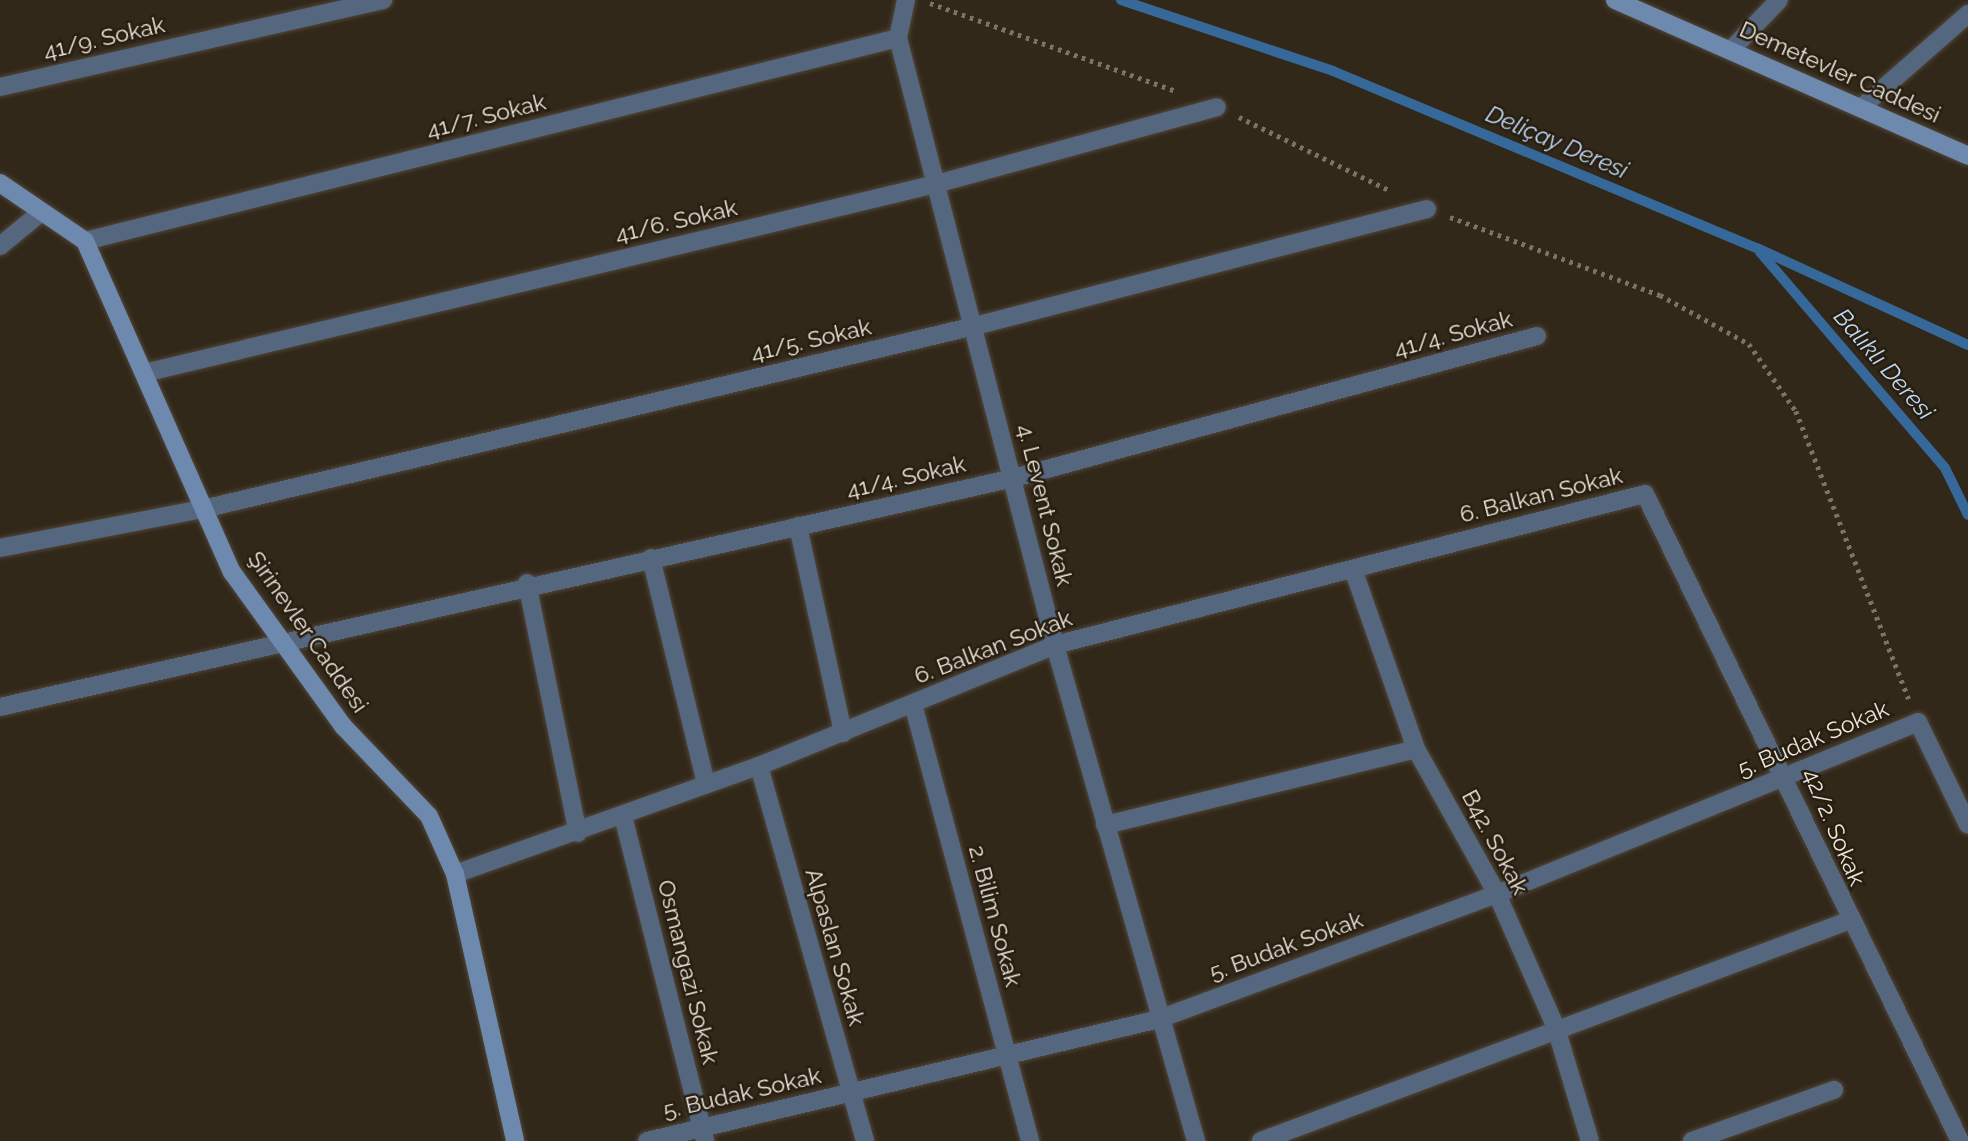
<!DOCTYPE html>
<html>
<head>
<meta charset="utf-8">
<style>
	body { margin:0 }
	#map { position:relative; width:1968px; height:1141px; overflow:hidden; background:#32281a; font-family:Raleway,sans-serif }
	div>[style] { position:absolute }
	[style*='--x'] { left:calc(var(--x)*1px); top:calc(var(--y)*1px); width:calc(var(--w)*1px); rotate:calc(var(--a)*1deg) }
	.stream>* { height:10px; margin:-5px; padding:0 5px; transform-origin:5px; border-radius:5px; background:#366999 }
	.path>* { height:4.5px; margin-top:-2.25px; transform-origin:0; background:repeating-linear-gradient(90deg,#7c7367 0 3.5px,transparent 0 8.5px) }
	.roads { filter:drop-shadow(0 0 2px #504639) drop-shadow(0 0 2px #504639) }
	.minor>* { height:18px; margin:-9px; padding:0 9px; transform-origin:9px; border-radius:9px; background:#55677e }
	.secondary>* { height:18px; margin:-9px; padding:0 9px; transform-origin:9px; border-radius:9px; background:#6d89ae }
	span { translate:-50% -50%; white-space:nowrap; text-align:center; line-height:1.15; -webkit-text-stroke:5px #281e10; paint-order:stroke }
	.street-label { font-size:23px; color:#ebe5db }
	.water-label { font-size:24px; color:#bedaf7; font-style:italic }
</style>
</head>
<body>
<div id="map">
	<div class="stream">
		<div style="--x:1121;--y:0;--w:224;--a:18.5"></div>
		<div style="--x:1333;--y:71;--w:459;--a:22.7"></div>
		<div style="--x:1757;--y:248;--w:232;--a:24.7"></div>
		<div style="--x:1760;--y:252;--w:284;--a:49.4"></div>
		<div style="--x:1945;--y:468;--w:52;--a:63.9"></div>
	</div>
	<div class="path">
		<div style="--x:930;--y:3;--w:261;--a:19.7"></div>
		<div style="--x:1239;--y:117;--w:169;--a:26"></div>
		<div style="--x:1450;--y:217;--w:224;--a:20.4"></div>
		<div style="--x:1660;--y:295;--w:102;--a:28.8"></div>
		<div style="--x:1749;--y:344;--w:82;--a:55"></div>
		<div style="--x:1796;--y:411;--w:309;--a:68.6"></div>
	</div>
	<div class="roads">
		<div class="minor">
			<div style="--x:906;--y:0;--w:39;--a:102"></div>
			<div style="--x:898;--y:38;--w:627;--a:75.5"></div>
			<div style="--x:1055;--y:645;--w:516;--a:74.13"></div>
			<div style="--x:1731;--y:50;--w:69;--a:-46.2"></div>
			<div style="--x:0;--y:87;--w:393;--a:-12.8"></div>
			<div style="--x:1863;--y:106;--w:140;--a:-41.2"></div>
			<div style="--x:85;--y:241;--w:838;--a:-14.02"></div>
			<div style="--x:0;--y:246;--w:50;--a:-39.4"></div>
			<div style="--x:144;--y:373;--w:814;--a:-13.42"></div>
			<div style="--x:936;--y:184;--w:291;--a:-15.3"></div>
			<div style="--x:798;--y:526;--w:212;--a:77.7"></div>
			<div style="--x:0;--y:548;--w:207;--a:-10.9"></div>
			<div style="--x:203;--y:509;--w:793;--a:-13.34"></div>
			<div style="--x:975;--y:326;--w:467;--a:-14.5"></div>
			<div style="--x:651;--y:558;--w:233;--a:76.3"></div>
			<div style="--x:1353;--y:569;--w:191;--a:70.7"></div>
			<div style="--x:1416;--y:749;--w:166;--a:60.8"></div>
			<div style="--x:1497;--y:894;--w:146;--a:66.2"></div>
			<div style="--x:1556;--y:1028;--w:118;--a:73.3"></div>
			<div style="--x:527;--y:583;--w:255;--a:78.5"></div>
			<div style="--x:913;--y:704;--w:452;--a:75"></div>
			<div style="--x:0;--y:707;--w:1040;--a:-12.73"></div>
			<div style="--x:1014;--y:478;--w:542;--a:-15.19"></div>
			<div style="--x:759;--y:766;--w:390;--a:74.2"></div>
			<div style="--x:623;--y:816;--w:335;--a:75.8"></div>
			<div style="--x:1105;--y:825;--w:320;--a:-13.7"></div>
			<div style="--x:455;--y:874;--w:323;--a:-19.6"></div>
			<div style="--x:759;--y:766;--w:320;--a:-22.2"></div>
			<div style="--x:1055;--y:645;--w:609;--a:-14.36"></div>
			<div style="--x:1645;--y:494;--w:720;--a:64.04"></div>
			<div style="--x:647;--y:1141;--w:526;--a:-13.4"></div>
			<div style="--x:1159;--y:1019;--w:360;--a:-20.3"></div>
			<div style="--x:1497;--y:894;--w:455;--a:-22.2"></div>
			<div style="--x:1918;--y:722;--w:114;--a:64.1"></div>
			<div style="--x:1261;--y:1141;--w:627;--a:-20.55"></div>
			<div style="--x:1692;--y:1141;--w:151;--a:-19.8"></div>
		</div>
		<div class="secondary">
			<div style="--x:1615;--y:0;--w:386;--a:23.8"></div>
			<div style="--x:0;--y:183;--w:103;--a:34.3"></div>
			<div style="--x:85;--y:241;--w:362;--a:66.1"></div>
			<div style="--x:232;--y:572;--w:190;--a:54.2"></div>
			<div style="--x:343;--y:726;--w:124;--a:46.3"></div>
			<div style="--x:429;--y:816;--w:64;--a:65.9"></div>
			<div style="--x:455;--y:874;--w:274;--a:77.3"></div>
		</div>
	</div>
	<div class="street-label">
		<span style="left:104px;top:38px;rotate:-13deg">41/9. Sokak</span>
		<span style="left:1840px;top:72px;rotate:24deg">Demetevler Caddesi</span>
		<span style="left:486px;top:116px;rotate:-14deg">41/7. Sokak</span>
		<span style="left:676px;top:221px;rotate:-13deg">41/6. Sokak</span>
		<span style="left:1453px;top:334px;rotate:-15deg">41/4. Sokak</span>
		<span style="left:811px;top:340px;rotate:-13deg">41/5. Sokak</span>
		<span style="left:906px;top:477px;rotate:-13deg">41/4. Sokak</span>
		<span style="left:1541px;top:495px;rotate:-14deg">6. Balkan Sokak</span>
		<span style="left:1045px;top:505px;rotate:76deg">4. Levent Sokak</span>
		<span style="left:308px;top:632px;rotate:55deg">Şirinevler Caddesi</span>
		<span style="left:993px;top:647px;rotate:-21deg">6. Balkan Sokak</span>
		<span style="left:1813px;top:739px;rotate:-23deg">5. Budak Sokak</span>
		<span style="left:1834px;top:827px;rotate:67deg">42/2. Sokak</span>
		<span style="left:1495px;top:842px;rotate:62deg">B42. Sokak</span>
		<span style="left:995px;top:916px;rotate:75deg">2. Bilim Sokak</span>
		<span style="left:1286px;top:946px;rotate:-20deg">5. Budak Sokak</span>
		<span style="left:835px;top:947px;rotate:74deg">Alpaslan Sokak</span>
		<span style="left:688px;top:972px;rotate:76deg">Osmangazi Sokak</span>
		<span style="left:742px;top:1093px;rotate:-13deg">5. Budak Sokak</span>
	</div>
	<div class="water-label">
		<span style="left:1557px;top:142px;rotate:23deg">Deliçay Deresi</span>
		<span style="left:1884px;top:364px;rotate:49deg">Balıklı Deresi</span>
	</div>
</div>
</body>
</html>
